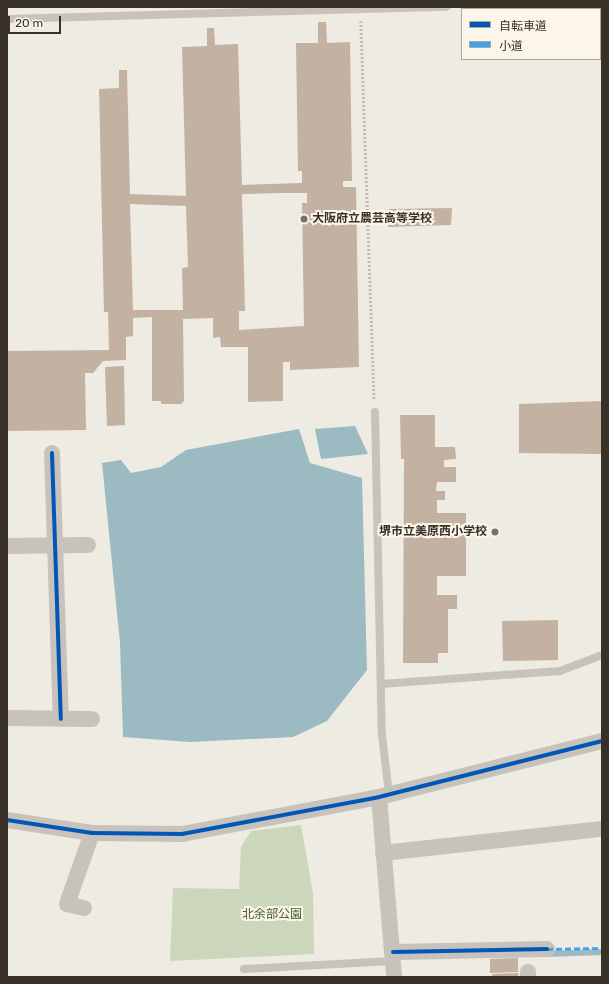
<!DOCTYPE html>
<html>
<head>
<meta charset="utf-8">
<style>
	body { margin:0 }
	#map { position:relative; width:609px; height:984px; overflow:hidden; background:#eeebe2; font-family:Rubik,"Noto Sans JP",sans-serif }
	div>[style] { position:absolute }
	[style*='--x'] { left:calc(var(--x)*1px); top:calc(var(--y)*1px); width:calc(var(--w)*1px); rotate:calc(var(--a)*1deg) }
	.green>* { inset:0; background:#cbd6bb }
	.water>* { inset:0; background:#9cbac1 }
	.stream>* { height:5.5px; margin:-2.75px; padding:0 2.75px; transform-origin:2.75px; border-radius:2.75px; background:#9cbac1 }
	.building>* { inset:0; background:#c3b2a2 }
	.path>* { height:2.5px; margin-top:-1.25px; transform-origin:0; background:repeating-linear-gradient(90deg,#c0bbb3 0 2px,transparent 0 4px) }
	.lane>* { height:8px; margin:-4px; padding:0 4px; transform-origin:4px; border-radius:4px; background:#c8c3ba }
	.street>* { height:16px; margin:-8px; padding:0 8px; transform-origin:8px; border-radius:8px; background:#c8c3ba }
	.quiet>* { height:3px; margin-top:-1.5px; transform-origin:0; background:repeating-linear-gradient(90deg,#3fa3eb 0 6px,transparent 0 9px) }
	.cycleway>* { height:4px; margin:-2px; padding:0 2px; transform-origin:2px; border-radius:2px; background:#0057b8 }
	.dots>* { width:11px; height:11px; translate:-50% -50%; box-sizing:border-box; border:2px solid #fbf6e9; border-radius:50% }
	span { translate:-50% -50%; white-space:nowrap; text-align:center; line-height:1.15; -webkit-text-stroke:4px #fbf6e9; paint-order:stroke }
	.poi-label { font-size:12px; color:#393128; font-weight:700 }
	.left { translate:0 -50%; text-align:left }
	.right { translate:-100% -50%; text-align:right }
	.park-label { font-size:12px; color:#3f592a }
	.frame { position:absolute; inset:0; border:8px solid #393128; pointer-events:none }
	.legend { position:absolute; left:461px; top:8px; width:140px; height:52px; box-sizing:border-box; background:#fbf6e9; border:1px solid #ada79c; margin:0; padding:5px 7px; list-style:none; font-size:12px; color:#393128 }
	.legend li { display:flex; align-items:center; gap:8px; height:20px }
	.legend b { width:20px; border:1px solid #ada79c }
	.scale { position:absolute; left:8px; top:16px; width:53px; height:18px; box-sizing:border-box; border:2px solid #393128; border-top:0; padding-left:5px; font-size:12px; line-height:14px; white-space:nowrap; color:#393128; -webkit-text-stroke:3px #fbf6e9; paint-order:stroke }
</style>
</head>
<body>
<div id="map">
	<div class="green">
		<div style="clip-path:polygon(301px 825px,313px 893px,314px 954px,170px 961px,173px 888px,239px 889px,241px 847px,251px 831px)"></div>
	</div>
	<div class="water">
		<div style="clip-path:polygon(355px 426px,368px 454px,321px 459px,315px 429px)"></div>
		<div style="clip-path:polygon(299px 429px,310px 463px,362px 478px,367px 670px,327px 721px,293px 737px,190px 742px,123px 737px,120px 643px,102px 463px,121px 460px,131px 473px,161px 467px,186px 450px)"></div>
	</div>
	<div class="stream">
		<div style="--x:546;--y:954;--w:56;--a:-2"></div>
	</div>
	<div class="building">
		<div style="clip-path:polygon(evenodd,318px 22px,326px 22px,327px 43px,350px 42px,352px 181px,343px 181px,343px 187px,356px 187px,359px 367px,290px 370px,290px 362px,283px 362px,283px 401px,248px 402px,248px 347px,221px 347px,220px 337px,213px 338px,213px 318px,183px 319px,184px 401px,181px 404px,161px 404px,161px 401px,152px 401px,152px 317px,133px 318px,133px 336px,126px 337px,126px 360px,103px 361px,93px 373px,85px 373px,86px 430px,7px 431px,7px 351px,109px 350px,108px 312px,104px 312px,99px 89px,119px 88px,119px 70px,127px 70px,130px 194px,186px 196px,182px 47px,207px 46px,207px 28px,214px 28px,215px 45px,238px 44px,242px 185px,302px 183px,302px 171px,298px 171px,296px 43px,318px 43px,318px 22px,281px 193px,307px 193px,307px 203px,302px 203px,304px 326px,239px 330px,239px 311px,245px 311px,242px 194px,281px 193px,318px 22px,130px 204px,186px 206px,188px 267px,182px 268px,183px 310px,133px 310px,130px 204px)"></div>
		<div style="clip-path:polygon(452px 208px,451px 225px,388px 227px,389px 209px)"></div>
		<div style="clip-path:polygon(124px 366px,125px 425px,107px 426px,105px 367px)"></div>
		<div style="clip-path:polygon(602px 401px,602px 454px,519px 453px,519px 404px)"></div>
		<div style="clip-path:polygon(400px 415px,435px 415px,435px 447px,455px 447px,456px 459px,444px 460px,444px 467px,456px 467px,456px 482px,437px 482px,436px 491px,445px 491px,445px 500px,437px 500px,437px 513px,466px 513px,466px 576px,437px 576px,437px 595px,457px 595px,457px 609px,448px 609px,448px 653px,438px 653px,438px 663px,403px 663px,404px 459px,401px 459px)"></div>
		<div style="clip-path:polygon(558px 620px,558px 660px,503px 661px,502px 621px)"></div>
		<div style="clip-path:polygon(518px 958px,518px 972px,490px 973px,490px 959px)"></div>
		<div style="clip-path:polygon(518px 973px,519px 977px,492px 977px,492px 974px)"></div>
	</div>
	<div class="path">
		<div style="--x:361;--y:21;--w:379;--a:88"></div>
	</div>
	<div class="lane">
		<div style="--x:7;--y:19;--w:440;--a:-1.6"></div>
		<div style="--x:375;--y:412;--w:323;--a:88.8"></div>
		<div style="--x:382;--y:735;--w:59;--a:83.2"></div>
		<div style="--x:381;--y:684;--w:179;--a:-4.2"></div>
		<div style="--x:560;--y:671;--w:45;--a:-20.9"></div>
		<div style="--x:244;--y:969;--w:149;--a:-3.1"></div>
	</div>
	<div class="street">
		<div style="--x:52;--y:453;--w:266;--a:88.1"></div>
		<div style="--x:7;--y:546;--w:81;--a:-0.7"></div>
		<div style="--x:7;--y:718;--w:85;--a:0.7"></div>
		<div style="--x:379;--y:797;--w:181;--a:85.2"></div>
		<div style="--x:7;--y:820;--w:86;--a:8.7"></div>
		<div style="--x:92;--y:833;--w:90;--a:0.6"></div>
		<div style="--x:182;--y:834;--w:200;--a:-10.6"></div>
		<div style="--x:379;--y:797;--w:230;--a:-14.1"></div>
		<div style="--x:383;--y:853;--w:220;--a:-6.3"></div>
		<div style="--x:84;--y:908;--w:17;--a:-167"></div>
		<div style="--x:67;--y:904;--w:75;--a:-70.6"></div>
		<div style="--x:393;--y:952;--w:154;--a:-1.1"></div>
		<div style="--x:528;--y:972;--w:5;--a:90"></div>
	</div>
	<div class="quiet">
		<div style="--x:547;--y:949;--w:55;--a:-1"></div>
	</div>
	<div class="cycleway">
		<div style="--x:52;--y:453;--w:266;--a:88.1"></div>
		<div style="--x:7;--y:820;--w:86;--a:8.7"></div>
		<div style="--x:92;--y:833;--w:90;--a:0.6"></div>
		<div style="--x:182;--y:834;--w:200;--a:-10.6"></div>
		<div style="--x:379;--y:797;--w:230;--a:-14.1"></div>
		<div style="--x:393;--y:952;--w:154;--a:-1.1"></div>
	</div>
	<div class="dots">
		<div style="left:304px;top:219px;background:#787269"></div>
		<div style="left:495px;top:532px;background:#787269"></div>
	</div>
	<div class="poi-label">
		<span class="left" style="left:312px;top:219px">大阪府立農芸高等学校</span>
		<span class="right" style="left:487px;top:532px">堺市立美原西小学校</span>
	</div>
	<div class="park-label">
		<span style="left:272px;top:915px">北余部公園</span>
	</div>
	<div class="frame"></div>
	<ul class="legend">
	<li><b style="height:5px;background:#0057b8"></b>自転車道</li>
	<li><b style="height:5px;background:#3fa3eb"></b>小道</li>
	</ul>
	<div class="scale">20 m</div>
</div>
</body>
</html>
